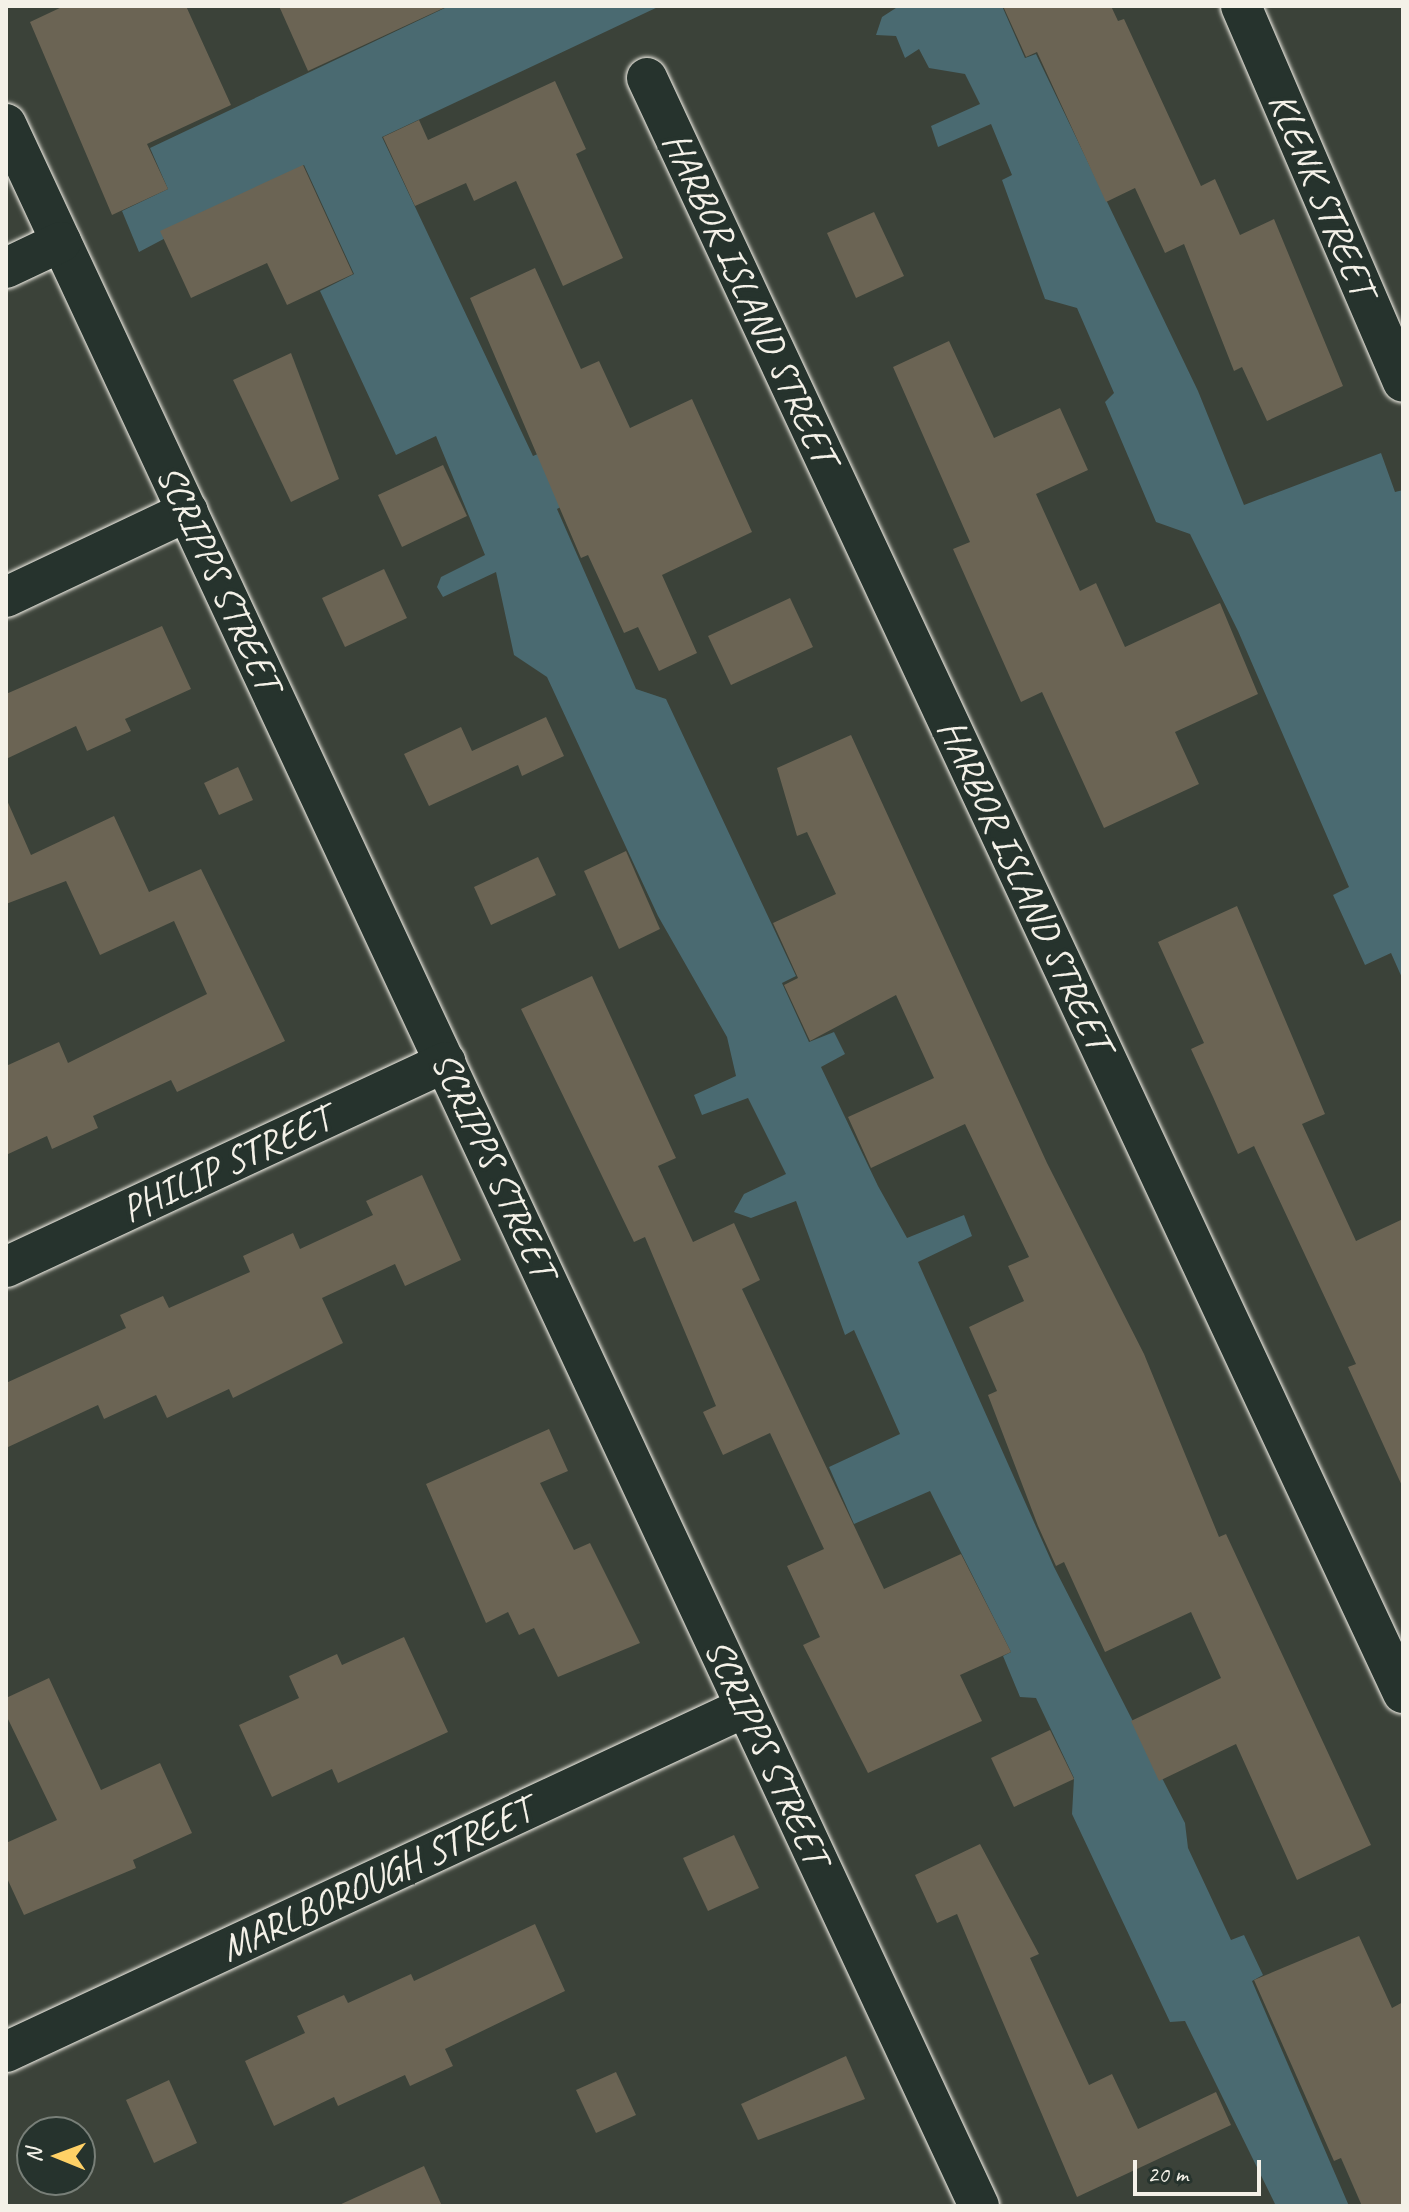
<!DOCTYPE html>
<html>
<head>
<meta charset="utf-8">
<style>
	body { margin:0 }
	#map { position:relative; width:1409px; height:2212px; overflow:hidden; background:#3b4239; font-family:Caveat,sans-serif }
	div>[style] { position:absolute }
	[style*='--x'] { left:calc(var(--x)*1px); top:calc(var(--y)*1px); width:calc(var(--w)*1px); rotate:calc(var(--a)*1deg) }
	.water>* { inset:0; background:#4a6a71 }
	.building>* { inset:0; background:#6b6454 }
	.roads { filter:drop-shadow(0 0 2px #f4f1e8) drop-shadow(0 0 2px #f4f1e8) }
	.minor>* { height:40px; margin:-20px; padding:0 20px; transform-origin:20px; border-radius:20px; background:#26332d }
	span { translate:-50% -50%; white-space:nowrap; text-align:center; line-height:1.15; -webkit-text-stroke:8px #26332d; paint-order:stroke }
	.street-label { font-size:38px; color:#f4f1e8 }
	.frame { position:absolute; inset:0; border:8px solid #f4f1e8; pointer-events:none }
	.north { position:absolute; left:16px; top:2116px; width:80px; height:80px; box-sizing:border-box; background:#26332d; border:2px solid #787f78; border-radius:50%; rotate:271deg; font-size:22px; font-weight:700; line-height:32px; text-align:center; color:#f4f1e8 }
	.north::after { content:''; display:block; margin:auto; width:28px; height:36px; background:#ffd166; clip-path:polygon(50% 0,100% 100%,50% 72%,0 100%) }
	.scale { position:absolute; left:1133px; top:2160px; width:128px; height:36px; box-sizing:border-box; border:4px solid #f4f1e8; border-top:0; padding-left:10px; font-size:24px; line-height:28px; white-space:nowrap; color:#f4f1e8; -webkit-text-stroke:6px #26332d; paint-order:stroke }
</style>
</head>
<body>
<div id="map">
	<div class="water">
		<div style="clip-path:polygon(449px 6px,660px 6px,382px 137px,533px 456px,547px 450px,572px 501px,557px 509px,636px 689px,666px 699px,796px 976px,782px 983px,809px 1042px,834px 1032px,845px 1054px,821px 1067px,878px 1186px,907px 1238px,964px 1215px,972px 1236px,918px 1262px,1054px 1567px,1185px 1823px,1188px 1848px,1231px 1940px,1244px 1935px,1263px 1975px,1252px 1981px,1349px 2206px,1276px 2206px,1185px 2021px,1170px 2022px,1072px 1814px,1074px 1778px,1036px 1698px,1020px 1697px,1003px 1656px,1011px 1652px,930px 1491px,854px 1524px,829px 1467px,900px 1434px,854px 1330px,845px 1335px,796px 1201px,751px 1218px,734px 1212px,744px 1194px,786px 1174px,748px 1098px,702px 1115px,694px 1095px,736px 1076px,727px 1037px,658px 916px,547px 677px,514px 655px,496px 572px,443px 597px,437px 587px,441px 577px,485px 555px,436px 436px,396px 455px,320px 291px,354px 274px,304px 165px,139px 252px,122px 211px,168px 189px,150px 148px)"></div>
		<div style="clip-path:polygon(899px 6px,1002px 6px,1025px 58px,1036px 54px,1198px 391px,1244px 505px,1381px 453px,1395px 492px,1403px 490px,1403px 980px,1391px 953px,1365px 965px,1333px 895px,1349px 887px,1238px 631px,1190px 534px,1156px 522px,1105px 402px,1114px 393px,1077px 308px,1045px 299px,1002px 180px,1012px 175px,991px 124px,938px 147px,931px 126px,980px 104px,965px 74px,929px 68px,919px 49px,905px 58px,896px 36px,876px 35px,882px 17px)"></div>
	</div>
	<div class="building">
		<div style="clip-path:polygon(64px 6px,186px 6px,231px 105px,147px 144px,168px 189px,112px 215px,30px 22px)"></div>
		<div style="clip-path:polygon(279px 6px,448px 6px,308px 71px)"></div>
		<div style="clip-path:polygon(1003px 6px,1111px 6px,1118px 21px,1124px 19px,1201px 186px,1215px 179px,1240px 235px,1274px 219px,1343px 386px,1267px 421px,1242px 367px,1234px 371px,1184px 244px,1165px 253px,1135px 188px,1106px 202px,1037px 52px,1026px 57px)"></div>
		<div style="clip-path:polygon(555px 81px,586px 149px,576px 154px,623px 258px,563px 286px,516px 181px,474px 201px,466px 183px,415px 206px,383px 137px,419px 120px,428px 140px)"></div>
		<div style="clip-path:polygon(303px 165px,353px 274px,287px 305px,267px 263px,191px 298px,160px 231px)"></div>
		<div style="clip-path:polygon(874px 212px,904px 276px,856px 298px,827px 233px)"></div>
		<div style="clip-path:polygon(535px 268px,581px 369px,599px 361px,630px 428px,692px 399px,752px 532px,662px 575px,697px 653px,659px 671px,638px 627px,624px 633px,588px 555px,581px 558px,470px 298px)"></div>
		<div style="clip-path:polygon(949px 341px,994px 438px,1060px 408px,1088px 470px,1036px 494px,1080px 591px,1096px 583px,1125px 647px,1220px 603px,1258px 694px,1175px 732px,1199px 784px,1104px 828px,1042px 692px,1021px 702px,953px 549px,970px 542px,893px 367px)"></div>
		<div style="clip-path:polygon(291px 353px,339px 479px,291px 502px,233px 380px)"></div>
		<div style="clip-path:polygon(443px 465px,467px 516px,402px 547px,378px 495px)"></div>
		<div style="clip-path:polygon(384px 569px,407px 618px,345px 647px,322px 598px)"></div>
		<div style="clip-path:polygon(790px 598px,813px 647px,731px 685px,708px 636px)"></div>
		<div style="clip-path:polygon(162px 626px,191px 689px,125px 719px,131px 731px,87px 751px,76px 726px,6px 759px,6px 694px)"></div>
		<div style="clip-path:polygon(546px 717px,564px 756px,522px 776px,518px 765px,429px 806px,404px 754px,461px 727px,472px 751px)"></div>
		<div style="clip-path:polygon(851px 735px,1047px 1163px,1144px 1354px,1219px 1537px,1226px 1534px,1371px 1845px,1297px 1880px,1236px 1744px,1159px 1781px,1131px 1721px,1221px 1678px,1191px 1612px,1105px 1652px,1064px 1562px,1056px 1566px,1038px 1526px,988px 1395px,997px 1391px,969px 1327px,1024px 1301px,1008px 1266px,1029px 1257px,965px 1124px,871px 1168px,848px 1117px,934px 1078px,896px 995px,810px 1041px,784px 985px,798px 978px,773px 923px,836px 894px,807px 832px,797px 836px,777px 768px)"></div>
		<div style="clip-path:polygon(238px 767px,253px 800px,219px 815px,204px 783px)"></div>
		<div style="clip-path:polygon(6px 798px,31px 855px,114px 816px,149px 892px,201px 869px,285px 1041px,177px 1092px,171px 1080px,93px 1116px,98px 1128px,52px 1149px,47px 1136px,6px 1155px,6px 1066px,59px 1042px,68px 1063px,207px 994px,174px 921px,100px 955px,66px 881px,6px 904px)"></div>
		<div style="clip-path:polygon(626px 851px,660px 929px,619px 949px,584px 871px)"></div>
		<div style="clip-path:polygon(538px 857px,556px 895px,491px 925px,474px 887px)"></div>
		<div style="clip-path:polygon(1237px 906px,1325px 1114px,1302px 1124px,1356px 1241px,1403px 1219px,1403px 1488px,1348px 1367px,1356px 1364px,1254px 1146px,1238px 1154px,1213px 1097px,1191px 1049px,1204px 1043px,1158px 942px)"></div>
		<div style="clip-path:polygon(592px 976px,676px 1158px,658px 1166px,693px 1242px,734px 1223px,760px 1280px,742px 1289px,884px 1589px,961px 1554px,1011px 1652px,960px 1675px,982px 1721px,868px 1773px,803px 1645px,820px 1637px,787px 1566px,824px 1549px,770px 1433px,723px 1455px,703px 1412px,716px 1406px,645px 1237px,634px 1242px,521px 1009px)"></div>
		<div style="clip-path:polygon(422px 1175px,461px 1260px,405px 1286px,395px 1264px,322px 1298px,343px 1343px,233px 1398px,229px 1389px,167px 1418px,156px 1395px,104px 1419px,98px 1405px,6px 1448px,6px 1383px,126px 1328px,120px 1315px,163px 1296px,169px 1308px,250px 1272px,243px 1256px,293px 1233px,300px 1249px,373px 1215px,366px 1201px)"></div>
		<div style="clip-path:polygon(549px 1429px,568px 1471px,540px 1483px,574px 1550px,590px 1543px,640px 1643px,558px 1677px,534px 1628px,519px 1635px,508px 1612px,486px 1623px,426px 1484px)"></div>
		<div style="clip-path:polygon(404px 1637px,448px 1732px,338px 1783px,332px 1769px,272px 1797px,239px 1725px,299px 1698px,289px 1676px,337px 1654px,342px 1665px)"></div>
		<div style="clip-path:polygon(49px 1678px,101px 1790px,160px 1763px,192px 1833px,133px 1860px,136px 1868px,24px 1915px,6px 1876px,6px 1843px,57px 1820px,6px 1715px,6px 1698px)"></div>
		<div style="clip-path:polygon(1050px 1730px,1074px 1779px,1014px 1807px,991px 1758px)"></div>
		<div style="clip-path:polygon(734px 1835px,759px 1888px,708px 1911px,683px 1858px)"></div>
		<div style="clip-path:polygon(980px 1844px,1039px 1954px,1030px 1958px,1089px 2085px,1112px 2074px,1138px 2129px,1216px 2092px,1231px 2125px,1077px 2197px,957px 1914px,937px 1923px,915px 1875px)"></div>
		<div style="clip-path:polygon(535px 1924px,565px 1991px,445px 2049px,453px 2066px,410px 2086px,405px 2075px,338px 2106px,334px 2097px,274px 2126px,245px 2061px,305px 2033px,297px 2016px,344px 1995px,348px 2003px,411px 1974px,414px 1981px)"></div>
		<div style="clip-path:polygon(1359px 1936px,1392px 2008px,1403px 2002px,1403px 2206px,1362px 2206px,1341px 2158px,1334px 2161px,1254px 1980px)"></div>
		<div style="clip-path:polygon(846px 2056px,865px 2099px,758px 2140px,741px 2104px)"></div>
		<div style="clip-path:polygon(616px 2072px,636px 2115px,596px 2133px,576px 2090px)"></div>
		<div style="clip-path:polygon(169px 2080px,197px 2143px,154px 2163px,126px 2100px)"></div>
		<div style="clip-path:polygon(424px 2166px,442px 2206px,337px 2206px)"></div>
	</div>
	<div class="roads">
		<div class="minor">
			<div style="--x:1241;--y:6;--w:409;--a:66.7"></div>
			<div style="--x:647;--y:78;--w:1783;--a:64.92"></div>
			<div style="--x:6;--y:124;--w:2298;--a:64.95"></div>
			<div style="--x:6;--y:268;--w:61;--a:-25.3"></div>
			<div style="--x:6;--y:597;--w:201;--a:-25.3"></div>
			<div style="--x:6;--y:1267;--w:485;--a:-25"></div>
			<div style="--x:6;--y:2052;--w:816;--a:-25"></div>
		</div>
	</div>
	<div class="street-label">
		<span style="left:1322px;top:194px;rotate:67deg">KLENK STREET</span>
		<span style="left:750px;top:298px;rotate:65deg">HARBOR ISLAND STREET</span>
		<span style="left:219px;top:578px;rotate:65deg">SCRIPPS STREET</span>
		<span style="left:1025px;top:885px;rotate:65deg">HARBOR ISLAND STREET</span>
		<span style="left:226px;top:1164px;rotate:-25deg">PHILIP STREET</span>
		<span style="left:494px;top:1165px;rotate:65deg">SCRIPPS STREET</span>
		<span style="left:767px;top:1752px;rotate:65deg">SCRIPPS STREET</span>
		<span style="left:376px;top:1879px;rotate:-25deg">MARLBOROUGH STREET</span>
	</div>
	<div class="frame"></div>
	<div class="north">N</div>
	<div class="scale">20 m</div>
</div>
</body>
</html>
